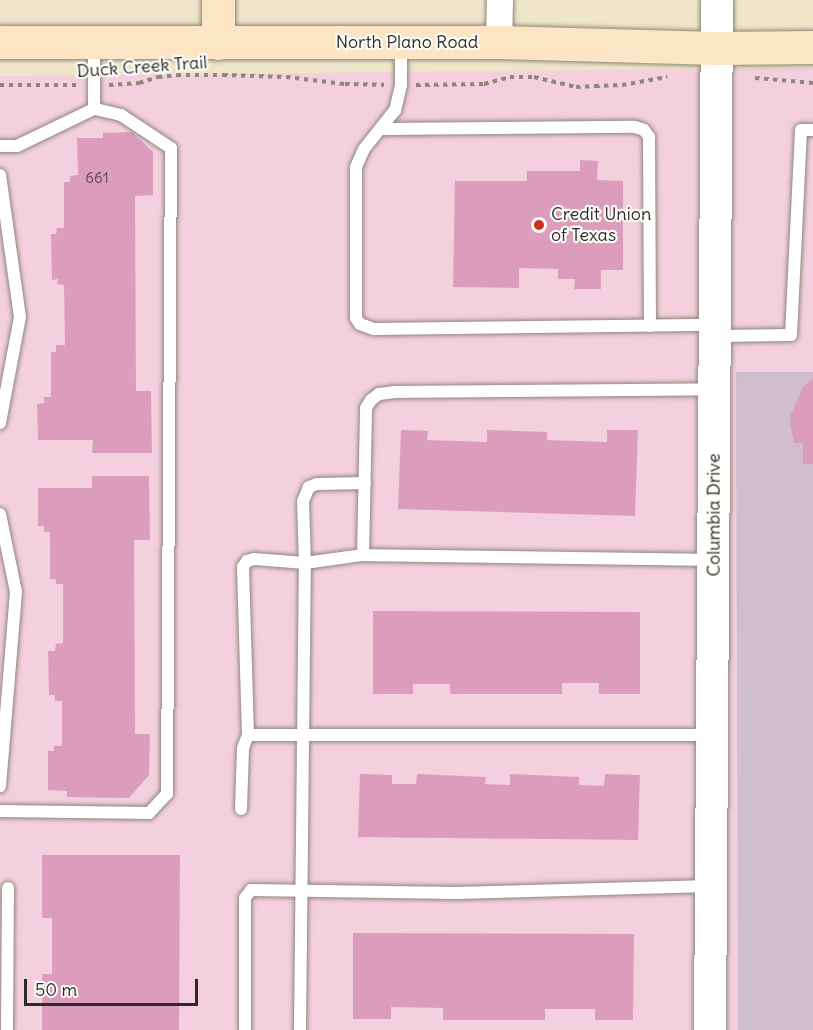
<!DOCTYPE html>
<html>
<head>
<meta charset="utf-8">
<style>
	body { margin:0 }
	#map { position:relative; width:813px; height:1030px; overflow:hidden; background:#efe5c9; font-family:Delius,sans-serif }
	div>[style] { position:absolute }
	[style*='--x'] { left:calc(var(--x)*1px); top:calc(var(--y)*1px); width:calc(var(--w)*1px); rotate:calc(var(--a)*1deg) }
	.built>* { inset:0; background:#f4cfdd }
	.industrial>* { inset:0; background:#d0bdcd }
	.building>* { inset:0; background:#dc9dbd }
	.path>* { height:4px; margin-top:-2px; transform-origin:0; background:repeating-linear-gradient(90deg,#8d887a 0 4.5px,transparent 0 9px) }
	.roads { filter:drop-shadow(0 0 2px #8d887a) drop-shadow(0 0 2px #8d887a) }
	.service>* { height:12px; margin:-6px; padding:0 6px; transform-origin:6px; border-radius:6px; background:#fff }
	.minor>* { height:26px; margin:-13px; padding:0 13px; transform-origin:13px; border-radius:13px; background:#fff }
	.tertiary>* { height:32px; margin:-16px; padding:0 16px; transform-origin:16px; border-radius:16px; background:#fff }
	.secondary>* { height:33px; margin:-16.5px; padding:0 16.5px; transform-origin:16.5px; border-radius:16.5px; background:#fce5c4 }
	.dots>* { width:16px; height:16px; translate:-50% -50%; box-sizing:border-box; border:3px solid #fdfcf7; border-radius:50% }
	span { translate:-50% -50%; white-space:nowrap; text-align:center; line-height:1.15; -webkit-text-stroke:4.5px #fdfcf7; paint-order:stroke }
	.number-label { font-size:15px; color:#574850 }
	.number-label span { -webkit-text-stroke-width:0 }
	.street-label { font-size:18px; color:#2b2b2b }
	.poi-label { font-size:18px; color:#2b2b2b }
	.left { translate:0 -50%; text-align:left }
	.scale { position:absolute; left:24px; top:979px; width:174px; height:27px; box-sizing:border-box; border:3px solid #2b2b2b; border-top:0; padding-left:8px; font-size:18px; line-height:21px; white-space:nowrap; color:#2b2b2b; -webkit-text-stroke:4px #fdfcf7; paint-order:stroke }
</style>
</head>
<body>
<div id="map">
	<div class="built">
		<div style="clip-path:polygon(813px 68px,813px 1030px,0 1030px,0 76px)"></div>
	</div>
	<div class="industrial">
		<div style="clip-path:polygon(736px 372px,813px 372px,813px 1030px,738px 1030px)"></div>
	</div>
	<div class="building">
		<div style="clip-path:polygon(132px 132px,153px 152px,153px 195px,135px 196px,136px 391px,151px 391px,152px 453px,92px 453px,93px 440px,38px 440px,37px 404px,44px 403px,44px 397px,51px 397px,51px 352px,56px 352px,56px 345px,65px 345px,64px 285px,57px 284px,58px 279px,52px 280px,51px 234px,56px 234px,57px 228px,64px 228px,64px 182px,70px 182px,70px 176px,78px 175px,77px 138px,103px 138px,103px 133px)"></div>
		<div style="clip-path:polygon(580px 160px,598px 161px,597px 180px,623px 181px,623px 270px,601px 270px,601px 289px,574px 289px,575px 279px,558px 279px,558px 269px,519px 268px,519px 288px,453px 287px,455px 181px,527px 181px,527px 171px,580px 171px)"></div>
		<div style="clip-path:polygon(813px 379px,813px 464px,803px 464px,803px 443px,794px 443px,790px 424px,791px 414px,803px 387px)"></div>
		<div style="clip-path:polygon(401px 430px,428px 431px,427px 440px,487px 442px,487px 430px,547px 432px,547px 440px,607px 442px,607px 430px,638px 430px,635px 516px,398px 509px)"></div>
		<div style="clip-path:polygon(92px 476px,149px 476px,150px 540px,134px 540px,135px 734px,150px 734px,149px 775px,129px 798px,67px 797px,67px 791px,48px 790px,48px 751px,54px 751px,54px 746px,62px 746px,62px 701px,55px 701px,55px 695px,49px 695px,48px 651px,55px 651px,56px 644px,63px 643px,63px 584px,56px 584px,56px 579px,50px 579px,50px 532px,44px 532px,44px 526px,38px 526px,38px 488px,92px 488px)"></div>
		<div style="clip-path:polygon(373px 611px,640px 612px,640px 694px,599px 694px,599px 683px,562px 683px,562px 694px,450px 694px,450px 684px,413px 684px,413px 694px,373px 694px)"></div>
		<div style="clip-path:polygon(360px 774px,392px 775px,392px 784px,416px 784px,417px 774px,486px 777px,485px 784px,510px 785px,510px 774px,579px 777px,579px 785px,604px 786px,605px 774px,640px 775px,638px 840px,358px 837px)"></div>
		<div style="clip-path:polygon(42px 855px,180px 855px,179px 1030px,42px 1030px,42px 974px,52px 974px,52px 918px,42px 918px)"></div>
		<div style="clip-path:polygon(353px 933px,634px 934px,633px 1020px,595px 1020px,595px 1009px,545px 1009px,545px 1020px,443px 1020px,443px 1008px,391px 1007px,391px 1019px,353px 1019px)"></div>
	</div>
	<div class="path">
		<div style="--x:755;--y:78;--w:58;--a:4.9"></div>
		<div style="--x:0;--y:85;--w:77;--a:0"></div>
		<div style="--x:109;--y:85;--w:30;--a:-4"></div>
		<div style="--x:139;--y:83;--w:20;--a:-18"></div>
		<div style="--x:158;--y:77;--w:19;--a:-6"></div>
		<div style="--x:177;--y:75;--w:46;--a:0"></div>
		<div style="--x:223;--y:75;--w:63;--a:1.8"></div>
		<div style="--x:286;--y:77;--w:59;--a:6.8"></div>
		<div style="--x:345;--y:84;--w:39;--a:1"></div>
		<div style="--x:416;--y:85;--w:68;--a:-0.8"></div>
		<div style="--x:484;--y:84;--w:27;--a:-15"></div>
		<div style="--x:510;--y:77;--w:24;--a:0"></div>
		<div style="--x:534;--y:77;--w:43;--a:13.4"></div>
		<div style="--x:576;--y:87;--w:19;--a:-3"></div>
		<div style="--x:595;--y:86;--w:27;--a:-2"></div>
		<div style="--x:622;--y:85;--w:46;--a:-10.1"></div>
	</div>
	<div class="roads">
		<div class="service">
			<div style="--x:401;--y:43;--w:42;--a:90"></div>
			<div style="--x:401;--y:85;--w:26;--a:103"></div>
			<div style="--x:395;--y:110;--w:50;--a:128.5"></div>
			<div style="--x:364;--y:149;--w:20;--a:114"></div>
			<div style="--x:356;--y:167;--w:151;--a:90"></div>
			<div style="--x:356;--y:318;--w:7;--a:56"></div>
			<div style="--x:360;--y:324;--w:15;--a:20"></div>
			<div style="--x:374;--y:329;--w:341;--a:-0.7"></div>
			<div style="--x:383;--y:129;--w:252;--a:-0.5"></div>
			<div style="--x:635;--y:127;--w:9;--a:18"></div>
			<div style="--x:644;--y:130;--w:9;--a:54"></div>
			<div style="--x:649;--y:137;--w:189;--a:89.7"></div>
			<div style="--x:0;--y:146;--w:17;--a:0"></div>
			<div style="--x:17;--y:146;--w:85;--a:-25.7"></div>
			<div style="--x:0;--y:175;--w:143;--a:82"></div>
			<div style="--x:20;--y:317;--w:108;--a:100.7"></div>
			<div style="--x:716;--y:336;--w:75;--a:-0.8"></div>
			<div style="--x:791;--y:335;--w:205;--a:-87.2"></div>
			<div style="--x:801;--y:130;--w:12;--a:0"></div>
			<div style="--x:365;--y:483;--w:48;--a:178.8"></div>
			<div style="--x:317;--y:484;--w:9;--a:159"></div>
			<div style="--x:309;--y:487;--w:15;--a:113"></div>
			<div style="--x:303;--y:501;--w:62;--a:88.2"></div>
			<div style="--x:305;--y:563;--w:51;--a:-175.5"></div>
			<div style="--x:254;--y:559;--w:7;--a:164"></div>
			<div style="--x:247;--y:561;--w:7;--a:124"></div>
			<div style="--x:243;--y:567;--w:168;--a:88.3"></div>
			<div style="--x:248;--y:735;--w:463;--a:0"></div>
			<div style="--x:0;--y:514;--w:80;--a:78.4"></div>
			<div style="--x:16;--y:592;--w:195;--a:94.7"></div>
			<div style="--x:363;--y:555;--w:350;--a:0.8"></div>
			<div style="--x:241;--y:809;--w:61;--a:-88.1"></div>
			<div style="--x:243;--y:748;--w:14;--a:-69"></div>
			<div style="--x:0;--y:811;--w:149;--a:0.8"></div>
			<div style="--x:149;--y:813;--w:26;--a:-47"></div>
			<div style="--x:167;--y:794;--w:646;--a:-89.65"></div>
			<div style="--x:171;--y:148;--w:60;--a:-146.6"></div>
			<div style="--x:121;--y:115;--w:28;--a:-167"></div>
			<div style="--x:94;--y:109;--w:65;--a:-90"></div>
			<div style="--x:7;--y:1030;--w:142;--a:-89.6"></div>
			<div style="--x:245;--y:1030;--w:132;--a:-90"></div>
			<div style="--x:245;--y:898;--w:10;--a:-53"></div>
			<div style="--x:251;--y:890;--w:206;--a:0.8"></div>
			<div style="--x:457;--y:893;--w:253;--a:-1.6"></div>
			<div style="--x:300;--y:1030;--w:467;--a:-89.4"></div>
			<div style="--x:305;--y:563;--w:59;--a:-7.9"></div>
			<div style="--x:363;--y:555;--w:147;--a:-88.8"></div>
			<div style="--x:366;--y:408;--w:9;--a:-58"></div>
			<div style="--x:371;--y:400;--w:10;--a:-37"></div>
			<div style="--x:379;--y:394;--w:16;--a:-7"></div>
			<div style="--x:395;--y:392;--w:319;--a:-0.5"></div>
		</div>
		<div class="minor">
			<div style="--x:499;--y:42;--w:42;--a:-88.6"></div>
		</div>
		<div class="tertiary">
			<div style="--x:710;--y:1030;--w:1030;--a:-89.61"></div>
		</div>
		<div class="secondary">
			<div style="--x:218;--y:0;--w:43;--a:90"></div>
			<div style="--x:0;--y:42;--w:499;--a:0"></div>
			<div style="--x:499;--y:42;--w:218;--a:1.6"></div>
			<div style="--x:717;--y:48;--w:96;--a:-0.6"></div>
		</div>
	</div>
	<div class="dots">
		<div style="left:539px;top:225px;background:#c8321e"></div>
	</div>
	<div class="number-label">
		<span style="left:97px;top:178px">661</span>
	</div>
	<div class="street-label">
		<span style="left:407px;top:42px">North Plano Road</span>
		<span style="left:142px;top:67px;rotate:-4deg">Duck Creek Trail</span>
		<span style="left:714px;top:515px;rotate:-90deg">Columbia Drive</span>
	</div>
	<div class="poi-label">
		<span class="left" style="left:551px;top:225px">Credit Union<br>of Texas</span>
	</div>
	<div class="scale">50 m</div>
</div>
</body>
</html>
